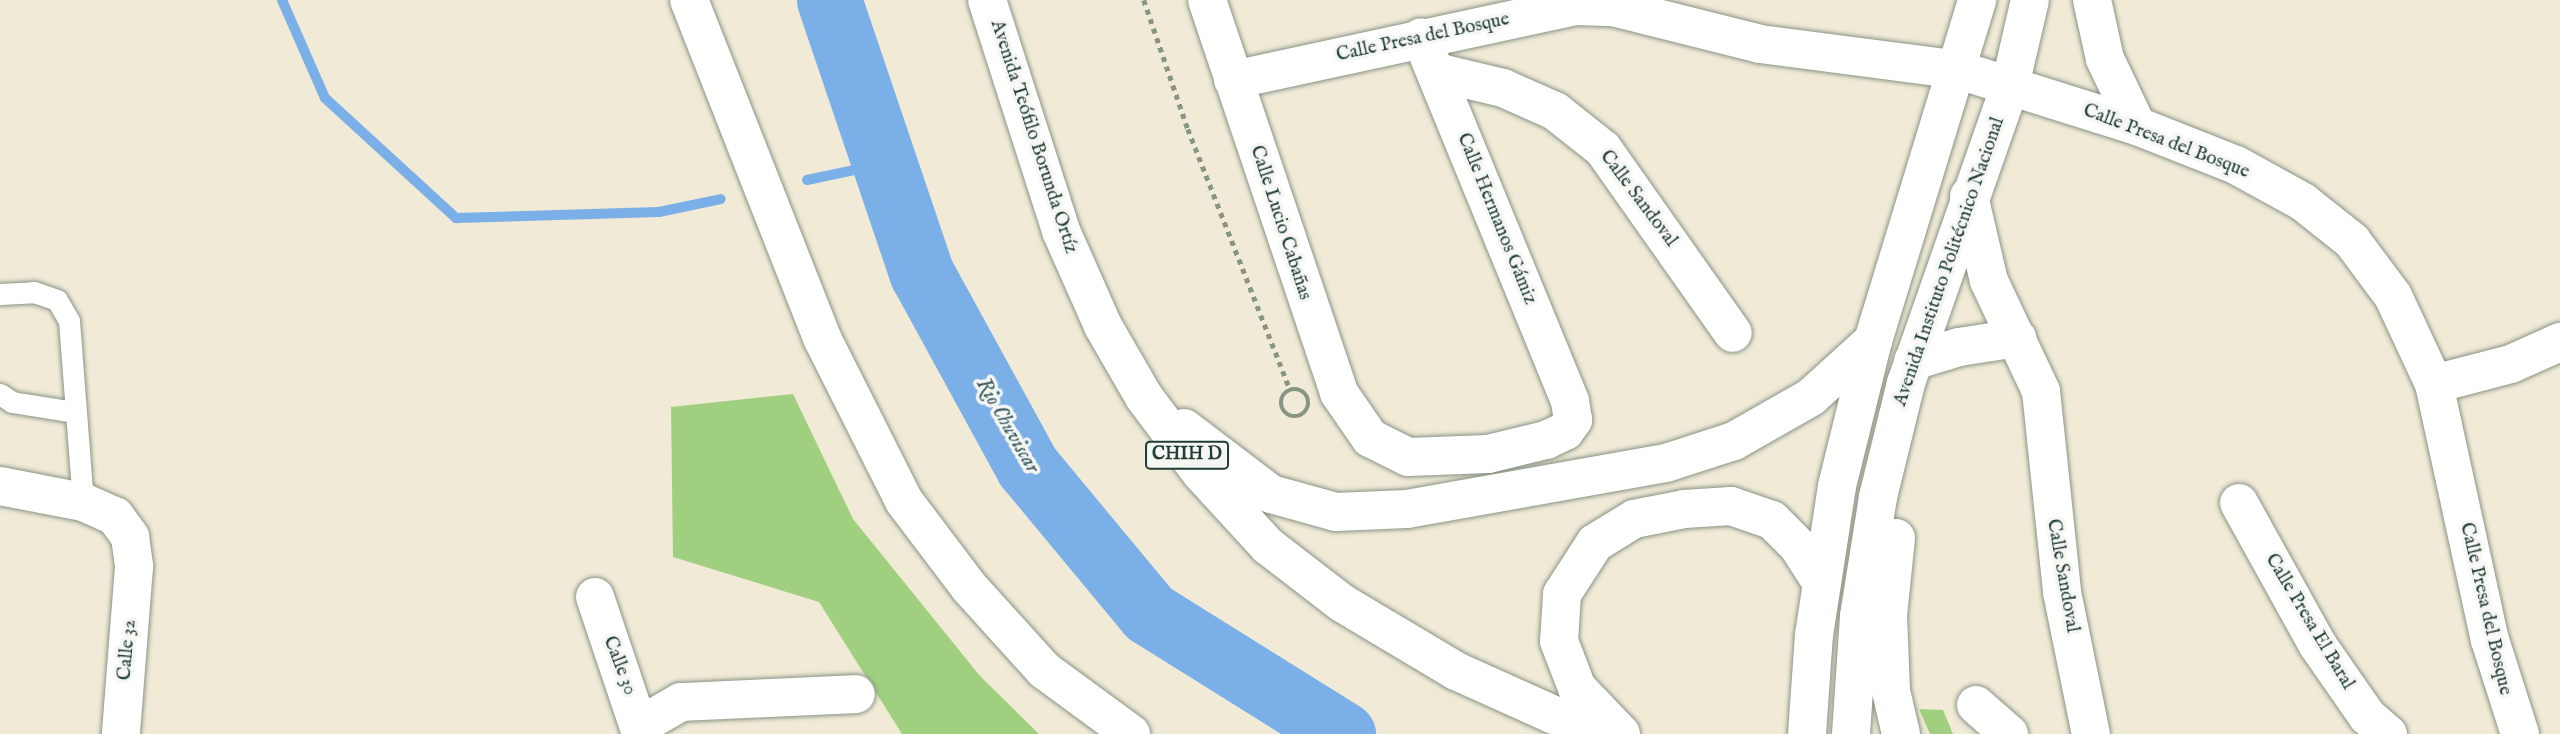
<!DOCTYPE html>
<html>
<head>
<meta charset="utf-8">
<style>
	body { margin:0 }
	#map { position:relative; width:2560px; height:734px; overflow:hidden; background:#f0ead6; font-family:"IM FELL English",serif }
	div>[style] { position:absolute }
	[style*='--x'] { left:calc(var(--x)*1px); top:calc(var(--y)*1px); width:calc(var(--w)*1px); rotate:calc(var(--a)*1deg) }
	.green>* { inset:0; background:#a0d07f }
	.stream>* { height:10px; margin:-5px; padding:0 5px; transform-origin:5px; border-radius:5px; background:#7aafe8 }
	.river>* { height:65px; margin:-32.5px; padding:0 32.5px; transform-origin:32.5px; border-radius:32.5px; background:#7aafe8 }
	.path>* { height:4.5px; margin-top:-2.25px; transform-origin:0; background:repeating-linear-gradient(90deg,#889485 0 5px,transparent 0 10px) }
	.path>.ring { margin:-2.25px; padding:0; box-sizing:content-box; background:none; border:4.5px solid #889485; border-radius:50% }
	.roads { filter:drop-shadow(0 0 2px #889485) drop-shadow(0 0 2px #889485) }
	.service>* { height:21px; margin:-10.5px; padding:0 10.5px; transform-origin:10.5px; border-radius:10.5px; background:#fff }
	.minor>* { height:38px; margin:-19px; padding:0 19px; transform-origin:19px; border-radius:19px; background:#fff }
	.tertiary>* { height:38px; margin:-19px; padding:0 19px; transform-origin:19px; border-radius:19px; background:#fff }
	.primary>* { height:38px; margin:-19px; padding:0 19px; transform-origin:19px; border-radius:19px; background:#fff }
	span { translate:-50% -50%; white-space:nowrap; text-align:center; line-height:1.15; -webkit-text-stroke:7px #f6f6f2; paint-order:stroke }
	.shield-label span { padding:2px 5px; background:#f6f6f2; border:2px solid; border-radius:5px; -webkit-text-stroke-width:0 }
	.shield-label { font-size:18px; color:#1f3d34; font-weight:700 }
	.street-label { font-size:19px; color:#1f3d34 }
	.water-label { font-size:21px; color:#365a61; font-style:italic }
</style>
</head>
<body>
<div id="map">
	<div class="green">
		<div style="clip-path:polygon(793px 394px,853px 519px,980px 676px,1039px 734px,902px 734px,819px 602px,673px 557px,671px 407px)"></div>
		<div style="clip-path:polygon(1919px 709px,1943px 710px,1953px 734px,1930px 734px)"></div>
	</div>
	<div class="stream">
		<div style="--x:282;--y:0;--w:107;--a:66.3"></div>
		<div style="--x:325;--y:98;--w:178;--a:42.5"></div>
		<div style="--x:456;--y:218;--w:203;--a:-1.7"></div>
		<div style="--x:659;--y:212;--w:63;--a:-11.8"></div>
		<div style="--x:807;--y:180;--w:78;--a:-11.9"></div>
	</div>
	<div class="river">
		<div style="--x:829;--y:0;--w:289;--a:71.3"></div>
		<div style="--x:922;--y:274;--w:219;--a:61.3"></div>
		<div style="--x:1027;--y:466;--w:191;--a:50.3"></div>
		<div style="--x:1149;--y:613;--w:229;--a:32"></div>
	</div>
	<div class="path">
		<div style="--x:1144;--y:0;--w:136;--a:71.2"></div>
		<div style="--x:1188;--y:129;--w:279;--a:68.6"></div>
		<div class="ring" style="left:1281px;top:389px;width:23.5px;height:23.5px"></div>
	</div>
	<div class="roads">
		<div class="service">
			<div style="--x:0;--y:294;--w:34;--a:-3"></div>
			<div style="--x:34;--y:292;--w:24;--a:19"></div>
			<div style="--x:57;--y:300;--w:24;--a:60"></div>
			<div style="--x:69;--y:321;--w:182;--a:85.6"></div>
			<div style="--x:0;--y:394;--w:14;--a:34"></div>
			<div style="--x:12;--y:402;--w:64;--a:9"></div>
		</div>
		<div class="minor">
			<div style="--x:1207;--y:0;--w:415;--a:71.4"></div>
			<div style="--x:1339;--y:393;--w:55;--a:55.4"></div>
			<div style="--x:1370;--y:438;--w:42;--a:26.6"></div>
			<div style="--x:1408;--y:457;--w:80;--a:-2.1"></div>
			<div style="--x:1488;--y:454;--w:60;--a:-13.6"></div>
			<div style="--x:1546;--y:440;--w:21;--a:-25"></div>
			<div style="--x:1565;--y:431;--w:14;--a:-54"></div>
			<div style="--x:1573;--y:420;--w:19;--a:-99"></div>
			<div style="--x:1570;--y:401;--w:393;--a:-112.3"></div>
			<div style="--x:2092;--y:0;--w:60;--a:77.6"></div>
			<div style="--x:2105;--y:59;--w:74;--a:64.5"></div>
			<div style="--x:1436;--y:72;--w:69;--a:13.4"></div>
			<div style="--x:1503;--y:88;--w:57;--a:23.9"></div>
			<div style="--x:1555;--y:111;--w:61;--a:38.4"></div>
			<div style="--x:1603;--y:149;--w:225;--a:54.8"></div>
			<div style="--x:1233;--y:80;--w:351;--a:-12.2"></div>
			<div style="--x:1576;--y:6;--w:37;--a:2"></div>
			<div style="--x:1613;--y:7;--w:152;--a:14.1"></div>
			<div style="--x:1760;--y:44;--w:201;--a:7.4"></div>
			<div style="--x:1969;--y:196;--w:87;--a:76.8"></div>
			<div style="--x:1989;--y:281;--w:122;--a:64.7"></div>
			<div style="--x:2041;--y:391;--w:202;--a:84"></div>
			<div style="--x:2062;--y:592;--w:145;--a:78.5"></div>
			<div style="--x:1913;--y:361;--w:48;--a:-16.9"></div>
			<div style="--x:1959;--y:347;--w:59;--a:-8.8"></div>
			<div style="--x:2434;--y:384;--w:80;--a:-14.6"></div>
			<div style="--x:2511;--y:364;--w:54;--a:-24.2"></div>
			<div style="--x:0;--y:486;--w:85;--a:10.9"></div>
			<div style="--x:83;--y:502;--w:35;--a:24"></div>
			<div style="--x:115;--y:516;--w:26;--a:54"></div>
			<div style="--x:130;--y:537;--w:30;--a:82"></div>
			<div style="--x:134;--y:567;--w:168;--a:94.5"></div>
			<div style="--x:2239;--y:503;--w:161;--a:61"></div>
			<div style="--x:2317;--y:644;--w:88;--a:55.2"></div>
			<div style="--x:2367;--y:716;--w:28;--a:41"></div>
			<div style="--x:595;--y:597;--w:145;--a:71.4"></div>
			<div style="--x:1976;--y:705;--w:44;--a:41.3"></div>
			<div style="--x:641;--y:725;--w:46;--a:-29.9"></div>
			<div style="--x:681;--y:702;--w:175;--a:-2.6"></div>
		</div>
		<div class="tertiary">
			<div style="--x:1959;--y:70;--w:187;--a:17.5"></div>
			<div style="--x:2137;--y:126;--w:106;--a:21.5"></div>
			<div style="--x:2236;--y:165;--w:77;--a:28.9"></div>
			<div style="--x:2303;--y:202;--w:63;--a:38.5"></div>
			<div style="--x:2352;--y:241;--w:69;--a:53.3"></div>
			<div style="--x:2393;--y:296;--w:97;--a:65"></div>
			<div style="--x:2434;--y:384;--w:262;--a:77.7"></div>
			<div style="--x:2490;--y:640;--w:99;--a:72.3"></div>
		</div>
		<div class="primary">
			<div style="--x:689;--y:0;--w:363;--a:68.5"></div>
			<div style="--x:822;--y:338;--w:182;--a:63.3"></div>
			<div style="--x:904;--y:501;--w:108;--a:52.9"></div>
			<div style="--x:969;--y:587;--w:112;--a:47.9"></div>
			<div style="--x:1044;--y:670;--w:108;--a:36.3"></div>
			<div style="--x:987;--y:0;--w:243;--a:72.2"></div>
			<div style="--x:1061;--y:231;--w:104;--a:66.1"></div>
			<div style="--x:1103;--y:326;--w:82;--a:60"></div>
			<div style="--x:1144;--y:397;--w:95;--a:53.1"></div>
			<div style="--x:1201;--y:473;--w:99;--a:47.5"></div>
			<div style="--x:1268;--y:546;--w:93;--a:37.6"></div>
			<div style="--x:1342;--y:603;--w:133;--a:30.8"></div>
			<div style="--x:1456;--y:671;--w:154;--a:24.2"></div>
			<div style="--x:1184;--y:428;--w:109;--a:37.2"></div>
			<div style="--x:1271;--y:494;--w:67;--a:15.5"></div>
			<div style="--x:1336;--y:512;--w:71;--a:-2.4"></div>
			<div style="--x:1407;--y:509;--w:263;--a:-10.1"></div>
			<div style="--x:1666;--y:463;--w:71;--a:-17.9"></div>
			<div style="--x:1734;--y:441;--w:89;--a:-29.7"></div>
			<div style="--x:1811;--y:397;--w:84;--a:-42.1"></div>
			<div style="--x:1896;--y:538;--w:77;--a:95.9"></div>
			<div style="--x:1888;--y:615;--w:76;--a:87.7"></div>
			<div style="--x:1891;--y:691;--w:44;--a:76.9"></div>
			<div style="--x:1621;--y:734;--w:64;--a:-133.7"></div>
			<div style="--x:1577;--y:688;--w:50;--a:-111"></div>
			<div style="--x:1559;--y:641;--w:47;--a:-86.3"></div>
			<div style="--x:1562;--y:594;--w:61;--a:-57.1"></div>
			<div style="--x:1595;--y:543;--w:46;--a:-31.6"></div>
			<div style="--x:1634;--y:519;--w:51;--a:-11.3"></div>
			<div style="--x:1684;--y:509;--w:47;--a:-3.7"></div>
			<div style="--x:1731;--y:506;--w:43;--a:18.9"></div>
			<div style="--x:1772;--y:520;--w:37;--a:45"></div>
			<div style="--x:1798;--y:546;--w:43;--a:57.4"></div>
			<div style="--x:1807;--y:734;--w:99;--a:-86"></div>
			<div style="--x:1814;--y:635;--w:151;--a:-81.2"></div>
			<div style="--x:1837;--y:486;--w:149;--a:-76.1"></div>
			<div style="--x:1873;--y:341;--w:357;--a:-73"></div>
			<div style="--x:1851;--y:734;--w:118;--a:-86.1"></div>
			<div style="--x:1859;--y:616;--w:121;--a:-80.9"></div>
			<div style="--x:1878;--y:497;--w:117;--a:-76.2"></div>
			<div style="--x:1906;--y:383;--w:315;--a:-70.7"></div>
			<div style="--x:2010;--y:86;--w:88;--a:-76.9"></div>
		</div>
	</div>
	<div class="shield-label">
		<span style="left:1187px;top:455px">CHIH D</span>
	</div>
	<div class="street-label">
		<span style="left:1423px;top:38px;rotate:-12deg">Calle Presa del Bosque</span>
		<span style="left:1033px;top:137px;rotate:72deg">Avenida Teófilo Borunda Ortíz</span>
		<span style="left:2166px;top:142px;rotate:21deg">Calle Presa del Bosque</span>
		<span style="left:1638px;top:199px;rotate:53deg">Calle Sandoval</span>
		<span style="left:1496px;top:219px;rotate:68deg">Calle Hermanos Gámiz</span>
		<span style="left:1280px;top:223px;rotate:72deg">Calle Lucio Cabañas</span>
		<span style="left:1950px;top:262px;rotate:-71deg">Avenida Instituto Politécnico Nacional</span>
		<span style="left:2062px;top:576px;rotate:80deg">Calle Sandoval</span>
		<span style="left:2485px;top:609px;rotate:77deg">Calle Presa del Bosque</span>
		<span style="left:2309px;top:622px;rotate:59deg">Calle Presa El Baral</span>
		<span style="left:128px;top:650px;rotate:-85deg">Calle 32</span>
		<span style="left:619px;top:666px;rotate:69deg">Calle 30</span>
	</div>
	<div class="water-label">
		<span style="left:1007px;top:426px;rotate:60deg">Rio Chuviscar</span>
	</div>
</div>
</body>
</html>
